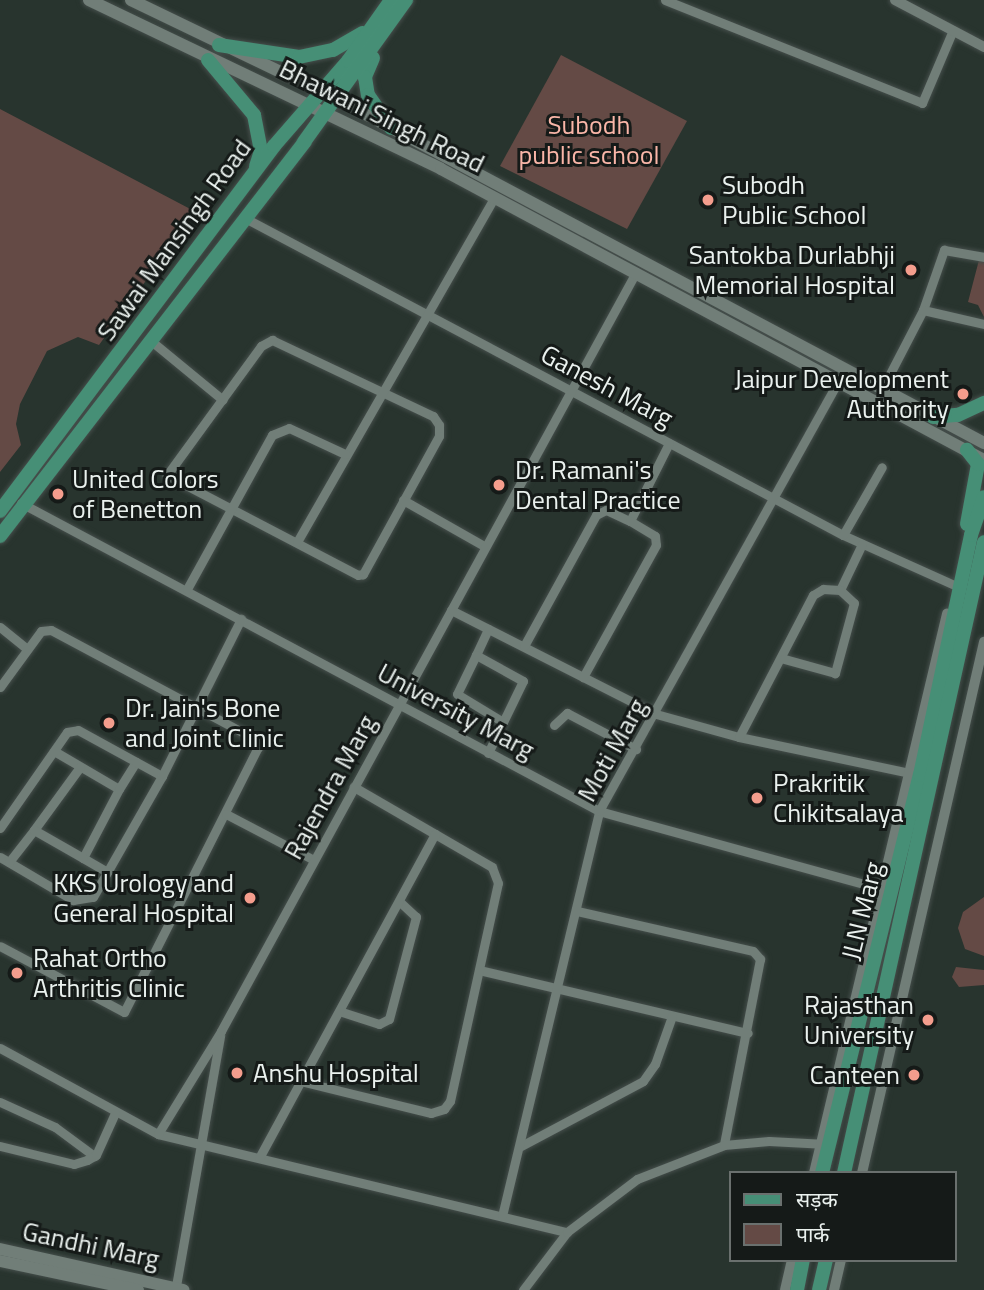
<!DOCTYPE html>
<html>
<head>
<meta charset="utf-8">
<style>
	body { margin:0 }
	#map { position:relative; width:984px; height:1290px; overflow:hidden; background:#28342e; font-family:"Titillium Web","Noto Sans Devanagari",sans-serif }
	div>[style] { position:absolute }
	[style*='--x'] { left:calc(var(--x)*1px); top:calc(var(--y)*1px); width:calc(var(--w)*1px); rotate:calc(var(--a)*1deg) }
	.green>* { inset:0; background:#644a45 }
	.roads { filter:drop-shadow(0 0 2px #454e4b) drop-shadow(0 0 2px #454e4b) }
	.minor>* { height:9px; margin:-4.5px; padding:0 4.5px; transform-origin:4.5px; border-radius:4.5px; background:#717e78 }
	.tertiary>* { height:10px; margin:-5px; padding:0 5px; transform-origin:5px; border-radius:5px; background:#717e78 }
	.secondary>* { height:12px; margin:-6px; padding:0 6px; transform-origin:6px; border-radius:6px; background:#717e78 }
	.primary>* { height:14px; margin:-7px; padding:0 7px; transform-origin:7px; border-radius:7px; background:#468f76 }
	.dots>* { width:19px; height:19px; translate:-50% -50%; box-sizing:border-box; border:4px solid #151a18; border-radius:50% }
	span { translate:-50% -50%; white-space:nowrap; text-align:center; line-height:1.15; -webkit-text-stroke:6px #151a18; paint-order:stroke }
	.street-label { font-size:26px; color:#eaf1ee }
	.park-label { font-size:26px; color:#fab6a8 }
	.poi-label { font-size:26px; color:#eaf1ee }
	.left { translate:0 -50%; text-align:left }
	.right { translate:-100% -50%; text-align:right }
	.legend { position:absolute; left:729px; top:1171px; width:228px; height:91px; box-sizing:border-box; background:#151a18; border:2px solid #6a706e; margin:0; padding:9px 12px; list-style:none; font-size:21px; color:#eaf1ee }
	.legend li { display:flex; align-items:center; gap:14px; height:35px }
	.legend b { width:35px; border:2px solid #6a706e }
</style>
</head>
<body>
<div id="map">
	<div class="green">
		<div style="clip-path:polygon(561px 55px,687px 121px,627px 229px,500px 166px)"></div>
		<div style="clip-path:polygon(0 109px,196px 212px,99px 345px,78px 337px,47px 351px,20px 404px,16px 424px,21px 445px,0 472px)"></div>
		<div style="clip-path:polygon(979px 260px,984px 261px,984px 317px,978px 305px,968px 302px)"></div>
		<div style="clip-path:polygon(984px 897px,984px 956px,965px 949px,958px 928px,963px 912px)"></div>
		<div style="clip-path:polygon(956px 967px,984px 970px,984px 985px,959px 987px,952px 977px)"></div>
	</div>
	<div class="roads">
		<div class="minor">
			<div style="--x:665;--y:0;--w:277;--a:21.8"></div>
			<div style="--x:922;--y:103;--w:79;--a:-67"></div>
			<div style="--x:243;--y:217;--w:679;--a:27.92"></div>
			<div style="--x:843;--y:535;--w:122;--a:24.2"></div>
			<div style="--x:923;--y:310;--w:64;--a:-70.7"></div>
			<div style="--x:944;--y:250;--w:41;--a:9.9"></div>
			<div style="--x:150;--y:340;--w:94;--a:39.4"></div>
			<div style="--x:272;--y:340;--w:178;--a:25.3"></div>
			<div style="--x:433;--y:416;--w:11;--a:56"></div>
			<div style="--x:439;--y:425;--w:11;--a:90"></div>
			<div style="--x:439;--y:436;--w:158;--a:118.8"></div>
			<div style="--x:363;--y:574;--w:5;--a:169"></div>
			<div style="--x:358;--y:575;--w:216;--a:-152.4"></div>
			<div style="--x:167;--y:475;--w:160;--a:-53.9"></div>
			<div style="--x:261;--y:346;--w:13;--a:-29"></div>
			<div style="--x:881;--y:391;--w:91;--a:-62.6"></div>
			<div style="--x:923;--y:310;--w:63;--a:12.9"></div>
			<div style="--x:403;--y:500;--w:93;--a:29.6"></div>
			<div style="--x:21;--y:503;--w:655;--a:28.05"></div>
			<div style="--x:599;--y:811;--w:297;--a:15.4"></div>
			<div style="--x:630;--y:521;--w:87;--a:-63.4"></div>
			<div style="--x:843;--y:535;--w:78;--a:-60.2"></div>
			<div style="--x:297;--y:542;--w:396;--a:-60.2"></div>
			<div style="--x:187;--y:589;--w:176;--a:-61.1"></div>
			<div style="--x:272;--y:435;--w:18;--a:-22"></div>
			<div style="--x:289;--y:428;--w:62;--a:24.9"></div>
			<div style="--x:840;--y:590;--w:51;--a:-64.4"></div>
			<div style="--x:451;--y:610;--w:230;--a:26.9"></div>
			<div style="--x:656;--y:714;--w:86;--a:15.5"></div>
			<div style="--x:739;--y:737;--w:180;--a:11.9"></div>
			<div style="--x:0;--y:627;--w:33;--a:39"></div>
			<div style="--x:524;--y:646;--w:149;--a:-61.2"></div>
			<div style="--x:596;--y:515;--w:11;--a:-27"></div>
			<div style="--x:606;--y:510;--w:26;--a:25"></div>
			<div style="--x:630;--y:521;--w:29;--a:31"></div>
			<div style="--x:655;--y:536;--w:9;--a:84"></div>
			<div style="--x:656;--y:545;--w:151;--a:118.9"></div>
			<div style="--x:476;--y:655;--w:29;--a:-65"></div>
			<div style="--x:0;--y:687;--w:69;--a:-53.8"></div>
			<div style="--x:41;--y:631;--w:10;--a:-6"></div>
			<div style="--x:51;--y:630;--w:231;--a:28.1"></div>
			<div style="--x:255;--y:739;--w:9;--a:69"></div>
			<div style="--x:258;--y:747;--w:297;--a:116.8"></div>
			<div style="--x:124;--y:1012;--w:140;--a:-152"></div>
			<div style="--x:554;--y:725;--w:18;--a:-43"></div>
			<div style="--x:567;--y:713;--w:78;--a:27.6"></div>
			<div style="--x:739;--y:737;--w:160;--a:-62.5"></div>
			<div style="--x:813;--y:595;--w:12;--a:-31"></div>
			<div style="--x:823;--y:589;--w:17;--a:3"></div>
			<div style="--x:840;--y:590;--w:19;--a:43"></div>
			<div style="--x:854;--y:603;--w:73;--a:105.2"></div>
			<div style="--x:835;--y:673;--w:53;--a:-164.6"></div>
			<div style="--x:54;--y:751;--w:75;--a:30.3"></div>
			<div style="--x:119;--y:789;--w:78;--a:117.6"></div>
			<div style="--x:83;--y:858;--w:28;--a:30"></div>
			<div style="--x:488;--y:753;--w:80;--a:-64.1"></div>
			<div style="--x:523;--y:681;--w:54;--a:-151"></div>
			<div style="--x:476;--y:655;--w:43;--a:116"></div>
			<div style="--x:457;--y:694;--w:54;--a:31.3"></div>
			<div style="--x:119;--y:789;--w:32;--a:-58"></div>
			<div style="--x:226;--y:814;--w:99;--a:27.6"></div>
			<div style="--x:0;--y:828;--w:117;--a:-55.1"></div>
			<div style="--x:67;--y:732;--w:11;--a:-10"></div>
			<div style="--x:78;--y:730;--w:96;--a:28.7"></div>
			<div style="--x:34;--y:830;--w:78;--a:-53.9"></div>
			<div style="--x:0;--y:857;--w:85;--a:30.5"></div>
			<div style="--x:73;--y:900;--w:20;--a:-9"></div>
			<div style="--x:93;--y:897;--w:139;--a:-60.3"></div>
			<div style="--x:162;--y:776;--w:176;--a:-63.3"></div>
			<div style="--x:9;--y:862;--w:41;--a:-52"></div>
			<div style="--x:34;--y:830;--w:56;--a:29.7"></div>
			<div style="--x:577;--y:911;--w:180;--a:12.8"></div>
			<div style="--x:753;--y:951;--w:11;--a:49"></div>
			<div style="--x:760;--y:959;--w:189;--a:101"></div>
			<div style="--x:479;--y:970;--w:276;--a:13.2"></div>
			<div style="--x:342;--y:1012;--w:39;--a:18"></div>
			<div style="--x:379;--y:1024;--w:11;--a:-27"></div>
			<div style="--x:389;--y:1019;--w:106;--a:-75.2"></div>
			<div style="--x:416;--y:917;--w:23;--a:-137"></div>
			<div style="--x:0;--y:1048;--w:180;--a:28.6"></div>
			<div style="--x:158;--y:1134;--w:421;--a:13.5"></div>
			<div style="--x:304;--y:1082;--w:131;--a:13.7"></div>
			<div style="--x:431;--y:1113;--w:14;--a:-17"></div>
			<div style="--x:444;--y:1109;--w:10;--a:-53"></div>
			<div style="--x:450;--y:1101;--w:223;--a:-77.6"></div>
			<div style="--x:498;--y:883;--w:17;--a:-111"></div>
			<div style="--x:492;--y:867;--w:160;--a:-149.9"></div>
			<div style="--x:0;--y:1102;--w:60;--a:24.4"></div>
			<div style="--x:55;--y:1127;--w:49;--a:36.6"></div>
			<div style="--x:158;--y:1134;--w:121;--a:-58.5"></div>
			<div style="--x:221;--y:1031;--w:865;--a:-61.33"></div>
			<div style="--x:0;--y:1146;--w:76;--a:13.7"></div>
			<div style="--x:74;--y:1164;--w:14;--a:-17"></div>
			<div style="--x:87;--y:1160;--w:10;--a:-29"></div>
			<div style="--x:96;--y:1155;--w:46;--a:-65.7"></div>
			<div style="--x:521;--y:1146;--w:138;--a:-28"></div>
			<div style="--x:643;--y:1081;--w:21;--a:-55"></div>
			<div style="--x:655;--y:1064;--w:51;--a:-70.5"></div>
			<div style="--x:259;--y:1158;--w:369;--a:-61.5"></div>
			<div style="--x:502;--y:1216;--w:416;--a:-76.5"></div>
			<div style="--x:599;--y:811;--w:494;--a:-60.9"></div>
			<div style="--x:176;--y:1286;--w:254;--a:-80"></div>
			<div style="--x:523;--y:1290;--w:73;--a:-52.8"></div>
			<div style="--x:567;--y:1232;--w:88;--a:-37.1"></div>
			<div style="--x:637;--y:1179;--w:93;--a:-21.3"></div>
			<div style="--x:724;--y:1145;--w:45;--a:-5.1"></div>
			<div style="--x:769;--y:1141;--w:57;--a:3"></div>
		</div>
		<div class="tertiary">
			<div style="--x:895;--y:0;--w:101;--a:27.8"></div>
			<div style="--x:814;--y:1173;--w:575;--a:-76.62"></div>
			<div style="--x:862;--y:1173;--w:545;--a:-77.06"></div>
			<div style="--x:785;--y:1290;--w:31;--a:-77"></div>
			<div style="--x:834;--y:1290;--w:31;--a:-77"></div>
		</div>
		<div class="secondary">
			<div style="--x:89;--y:0;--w:390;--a:25.6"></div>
			<div style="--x:441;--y:169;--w:616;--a:28.19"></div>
			<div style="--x:131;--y:0;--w:229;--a:25.7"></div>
			<div style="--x:337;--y:99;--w:733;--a:28"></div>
			<div style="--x:0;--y:1249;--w:188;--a:12.6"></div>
			<div style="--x:0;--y:1261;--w:141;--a:11.9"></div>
		</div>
		<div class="primary">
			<div style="--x:219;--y:45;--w:81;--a:8.5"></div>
			<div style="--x:299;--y:57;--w:35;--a:-12"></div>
			<div style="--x:333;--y:50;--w:34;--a:-30"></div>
			<div style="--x:373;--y:58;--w:21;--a:113"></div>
			<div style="--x:365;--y:77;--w:18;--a:81"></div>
			<div style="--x:368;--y:95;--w:40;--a:55.1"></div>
			<div style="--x:208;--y:60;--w:72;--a:50.1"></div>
			<div style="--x:254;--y:115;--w:37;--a:79"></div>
			<div style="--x:261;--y:151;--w:16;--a:108"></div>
			<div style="--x:933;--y:417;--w:25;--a:-5"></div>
			<div style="--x:958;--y:415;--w:29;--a:-25"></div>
			<div style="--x:0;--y:511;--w:456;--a:-53.1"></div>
			<div style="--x:274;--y:146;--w:113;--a:-49"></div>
			<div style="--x:348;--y:61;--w:75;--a:-54.8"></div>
			<div style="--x:967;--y:524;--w:61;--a:-79.6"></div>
			<div style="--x:978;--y:464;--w:18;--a:-128"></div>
			<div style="--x:0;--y:536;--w:498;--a:-52.3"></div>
			<div style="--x:304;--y:142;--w:175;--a:-54.3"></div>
			<div style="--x:822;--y:1173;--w:410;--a:-76.2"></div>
			<div style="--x:920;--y:775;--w:245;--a:-78"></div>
			<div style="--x:971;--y:535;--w:40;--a:-71.1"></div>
			<div style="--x:844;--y:1173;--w:646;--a:-77.49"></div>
			<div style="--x:797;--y:1290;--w:31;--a:-79"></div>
			<div style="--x:819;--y:1290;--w:31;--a:-77"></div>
		</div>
	</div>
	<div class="dots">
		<div style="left:708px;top:200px;background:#f49d8d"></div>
		<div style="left:911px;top:270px;background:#f49d8d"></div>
		<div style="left:963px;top:394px;background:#f49d8d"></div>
		<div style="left:499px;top:485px;background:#f49d8d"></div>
		<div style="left:58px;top:494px;background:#f49d8d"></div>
		<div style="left:109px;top:723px;background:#f49d8d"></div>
		<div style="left:757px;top:798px;background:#f49d8d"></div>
		<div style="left:250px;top:898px;background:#f49d8d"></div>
		<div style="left:17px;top:973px;background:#f49d8d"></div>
		<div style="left:928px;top:1020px;background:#f49d8d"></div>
		<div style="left:237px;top:1073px;background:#f49d8d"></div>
		<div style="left:914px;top:1075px;background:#f49d8d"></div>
	</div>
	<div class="street-label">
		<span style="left:382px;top:116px;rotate:26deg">Bhawani Singh Road</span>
		<span style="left:174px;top:240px;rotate:-54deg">Sawai Mansingh Road</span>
		<span style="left:607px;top:386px;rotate:28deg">Ganesh Marg</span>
		<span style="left:456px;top:711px;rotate:28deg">University Marg</span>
		<span style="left:612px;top:750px;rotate:-61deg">Moti Marg</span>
		<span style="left:330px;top:787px;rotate:-61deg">Rajendra Marg</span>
		<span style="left:862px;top:911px;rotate:-76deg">JLN Marg</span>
		<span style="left:91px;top:1245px;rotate:12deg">Gandhi Marg</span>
	</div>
	<div class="park-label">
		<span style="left:589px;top:140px">Subodh<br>public school</span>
	</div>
	<div class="poi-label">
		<span class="left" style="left:722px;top:200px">Subodh<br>Public School</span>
		<span class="right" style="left:895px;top:270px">Santokba Durlabhji<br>Memorial Hospital</span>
		<span class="right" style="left:949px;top:394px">Jaipur Development<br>Authority</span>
		<span class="left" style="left:515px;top:485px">Dr. Ramani's<br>Dental Practice</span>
		<span class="left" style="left:72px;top:494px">United Colors<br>of Benetton</span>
		<span class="left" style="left:125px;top:723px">Dr. Jain's Bone<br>and Joint Clinic</span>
		<span class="left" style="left:773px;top:798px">Prakritik<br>Chikitsalaya</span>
		<span class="right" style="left:234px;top:898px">KKS Urology and<br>General Hospital</span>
		<span class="left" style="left:33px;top:973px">Rahat Ortho<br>Arthritis Clinic</span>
		<span class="right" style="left:914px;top:1020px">Rajasthan<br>University</span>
		<span class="left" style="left:253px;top:1073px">Anshu Hospital</span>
		<span class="right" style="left:900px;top:1075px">Canteen</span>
	</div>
	<ul class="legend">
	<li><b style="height:9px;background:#468f76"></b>सड़क</li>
	<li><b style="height:19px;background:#644a45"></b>पार्क</li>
	</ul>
</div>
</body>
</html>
